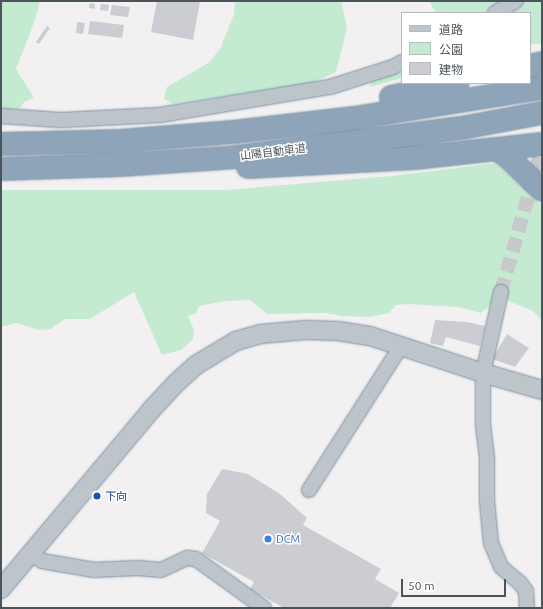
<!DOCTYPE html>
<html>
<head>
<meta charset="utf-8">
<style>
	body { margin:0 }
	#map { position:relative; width:543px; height:609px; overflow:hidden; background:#f2f0f0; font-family:Ubuntu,"Noto Sans JP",sans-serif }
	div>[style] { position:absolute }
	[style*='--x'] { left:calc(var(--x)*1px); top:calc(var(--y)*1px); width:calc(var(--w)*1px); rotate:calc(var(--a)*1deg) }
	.green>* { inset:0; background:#c4ead1 }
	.building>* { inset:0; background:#cbcdd2 }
	.minor-tunnel>* { height:14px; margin-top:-7px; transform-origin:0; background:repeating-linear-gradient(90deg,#c8c9cb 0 14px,transparent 0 21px) }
	.roads { filter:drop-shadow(0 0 1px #798fa4) drop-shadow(0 0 1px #798fa4) }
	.minor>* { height:14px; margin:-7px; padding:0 7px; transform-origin:7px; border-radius:7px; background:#bdc5cb }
	.tertiary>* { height:18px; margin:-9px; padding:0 9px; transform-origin:9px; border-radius:9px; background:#bdc5cb }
	.motorway>* { height:22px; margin:-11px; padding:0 11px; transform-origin:11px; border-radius:11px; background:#8ea4b9 }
	.dots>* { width:11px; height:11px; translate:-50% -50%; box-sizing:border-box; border:2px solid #fff; border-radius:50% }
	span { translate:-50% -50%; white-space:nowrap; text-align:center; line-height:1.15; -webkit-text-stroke:3px #fff; paint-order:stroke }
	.street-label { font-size:11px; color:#4a545b }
	.transit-label { font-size:11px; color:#164399 }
	.left { translate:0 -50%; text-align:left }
	.shop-label { font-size:11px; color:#366cbe }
	.frame { position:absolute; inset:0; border:2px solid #4a545b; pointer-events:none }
	.legend { position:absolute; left:401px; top:12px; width:130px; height:72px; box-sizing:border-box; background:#fff; border:1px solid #b7bbbd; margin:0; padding:5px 7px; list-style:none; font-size:12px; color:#4a545b }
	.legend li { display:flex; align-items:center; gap:8px; height:20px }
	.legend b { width:20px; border:1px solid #b7bbbd }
	.scale { position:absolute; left:401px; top:579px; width:105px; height:18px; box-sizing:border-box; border:2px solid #4a545b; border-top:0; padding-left:5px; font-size:12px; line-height:14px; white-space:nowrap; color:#4a545b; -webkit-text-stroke:3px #fff; paint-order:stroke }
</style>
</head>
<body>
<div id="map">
	<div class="green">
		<div style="clip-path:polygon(1px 1px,40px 1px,35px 20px,16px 69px,34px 98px,24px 102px,19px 109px,1px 109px)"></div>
		<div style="clip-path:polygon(235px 1px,341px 1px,347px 28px,336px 72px,311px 83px,173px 104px,164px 99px,167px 87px,210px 62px,221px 47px,234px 14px)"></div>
		<div style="clip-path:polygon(429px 1px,542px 1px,542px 43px,530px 45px,530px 13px,436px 13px)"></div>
		<div style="clip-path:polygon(402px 67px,402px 78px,370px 87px,373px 79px)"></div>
		<div style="clip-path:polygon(497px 163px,542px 206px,542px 321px,533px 311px,506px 300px,505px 291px,481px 313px,458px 307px,408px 304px,396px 305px,389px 313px,369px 317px,343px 316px,325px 313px,267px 314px,250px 300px,225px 301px,199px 306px,196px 313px,188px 316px,194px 330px,193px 339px,181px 350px,162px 355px,134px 292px,90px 319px,65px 319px,50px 329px,39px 330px,16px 323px,1px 327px,1px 190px,225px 190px,392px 176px)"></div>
	</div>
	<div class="building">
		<div style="clip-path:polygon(157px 1px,200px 1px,193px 40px,151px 32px)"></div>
		<div style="clip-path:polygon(90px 3px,95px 4px,95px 9px,89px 8px)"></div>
		<div style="clip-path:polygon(101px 4px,109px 5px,108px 11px,100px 10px)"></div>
		<div style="clip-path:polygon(112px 5px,130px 7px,128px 17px,110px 15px)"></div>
		<div style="clip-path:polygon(90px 21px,124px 25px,122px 38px,88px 34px)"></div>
		<div style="clip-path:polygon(77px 22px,85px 23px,83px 34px,76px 33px)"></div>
		<div style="clip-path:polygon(47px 26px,50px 28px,39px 44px,36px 42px)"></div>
		<div style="clip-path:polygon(435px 320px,467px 322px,485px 326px,480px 346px,446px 337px,443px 346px,430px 343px)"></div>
		<div style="clip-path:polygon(507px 334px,529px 348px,515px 367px,492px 359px)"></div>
		<div style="clip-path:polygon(222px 469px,248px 474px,280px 494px,307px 518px,303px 525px,381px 569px,375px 579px,399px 593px,390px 608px,284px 608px,250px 589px,254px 582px,202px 553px,220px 521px,206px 513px,207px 494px)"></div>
	</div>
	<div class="minor-tunnel">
		<div style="--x:501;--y:292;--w:151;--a:-74.2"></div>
	</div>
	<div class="roads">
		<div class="minor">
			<div style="--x:495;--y:13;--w:24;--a:-30"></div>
			<div style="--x:1;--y:116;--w:60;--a:3.8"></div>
			<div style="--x:61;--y:120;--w:99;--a:-2.9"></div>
			<div style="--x:160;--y:115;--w:172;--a:-9.4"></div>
			<div style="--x:330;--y:87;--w:66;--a:-17.6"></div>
			<div style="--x:393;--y:67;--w:10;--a:-29"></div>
			<div style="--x:501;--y:292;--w:83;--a:102.5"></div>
			<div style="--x:483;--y:373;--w:52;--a:90"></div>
			<div style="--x:483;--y:425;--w:34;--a:83"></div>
			<div style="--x:487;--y:459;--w:42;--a:90"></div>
			<div style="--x:487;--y:501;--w:42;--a:84.6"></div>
			<div style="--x:491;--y:543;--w:26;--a:67"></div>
			<div style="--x:501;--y:567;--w:25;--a:40"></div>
			<div style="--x:520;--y:583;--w:10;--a:53"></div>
			<div style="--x:526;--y:591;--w:17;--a:87"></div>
			<div style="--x:309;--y:490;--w:171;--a:-57.4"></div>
			<div style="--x:32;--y:554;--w:12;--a:35"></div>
			<div style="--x:42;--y:561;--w:53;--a:9.8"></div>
			<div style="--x:94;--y:570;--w:44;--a:-2.6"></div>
			<div style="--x:138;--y:568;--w:23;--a:5"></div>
			<div style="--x:161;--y:570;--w:29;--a:-25"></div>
			<div style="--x:187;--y:558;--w:9;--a:6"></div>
			<div style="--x:196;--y:559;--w:84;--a:35.8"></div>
		</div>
		<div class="tertiary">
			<div style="--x:1;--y:589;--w:234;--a:-50"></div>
			<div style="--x:151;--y:410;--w:35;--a:-47"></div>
			<div style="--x:175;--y:384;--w:28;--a:-42"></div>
			<div style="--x:196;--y:365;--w:47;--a:-31"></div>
			<div style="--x:236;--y:341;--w:25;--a:-16"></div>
			<div style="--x:260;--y:334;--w:46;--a:-5"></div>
			<div style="--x:306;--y:330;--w:32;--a:2"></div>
			<div style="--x:338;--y:331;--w:32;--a:9"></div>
			<div style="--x:370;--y:336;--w:119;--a:18.1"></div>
			<div style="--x:483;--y:373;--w:61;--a:16.1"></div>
		</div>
		<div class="motorway">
			<div style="--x:530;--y:66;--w:12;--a:-14"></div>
			<div style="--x:391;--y:97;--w:68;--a:-11.8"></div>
			<div style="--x:1;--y:144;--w:118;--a:-1.5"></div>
			<div style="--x:119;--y:141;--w:114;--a:-4.5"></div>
			<div style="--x:233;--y:132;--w:122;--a:-6.6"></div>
			<div style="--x:354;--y:118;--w:190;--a:-9.1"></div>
			<div style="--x:495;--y:149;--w:13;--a:29"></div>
			<div style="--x:506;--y:155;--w:50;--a:44.2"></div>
			<div style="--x:248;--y:167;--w:167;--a:-3.1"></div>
			<div style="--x:415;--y:158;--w:128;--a:-6.3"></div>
			<div style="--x:1;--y:169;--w:120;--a:-1.9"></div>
			<div style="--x:121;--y:165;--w:116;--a:-3.9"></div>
			<div style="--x:237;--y:157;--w:232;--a:-7.4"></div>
			<div style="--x:467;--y:127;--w:76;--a:-10.6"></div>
		</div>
	</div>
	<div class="dots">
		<div style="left:97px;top:496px;background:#1a4fb4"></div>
		<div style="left:268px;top:539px;background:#3f7fe0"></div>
	</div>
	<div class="street-label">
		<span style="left:273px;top:152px;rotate:-7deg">山陽自動車道</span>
	</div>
	<div class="transit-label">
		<span class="left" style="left:105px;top:496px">下向</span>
	</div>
	<div class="shop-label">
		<span class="left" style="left:276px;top:539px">DCM</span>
	</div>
	<div class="frame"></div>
	<ul class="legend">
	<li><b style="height:5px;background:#bdc5cb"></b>道路</li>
	<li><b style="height:11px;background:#c4ead1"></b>公園</li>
	<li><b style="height:11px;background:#cbcdd2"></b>建物</li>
	</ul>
	<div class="scale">50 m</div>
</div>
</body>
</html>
